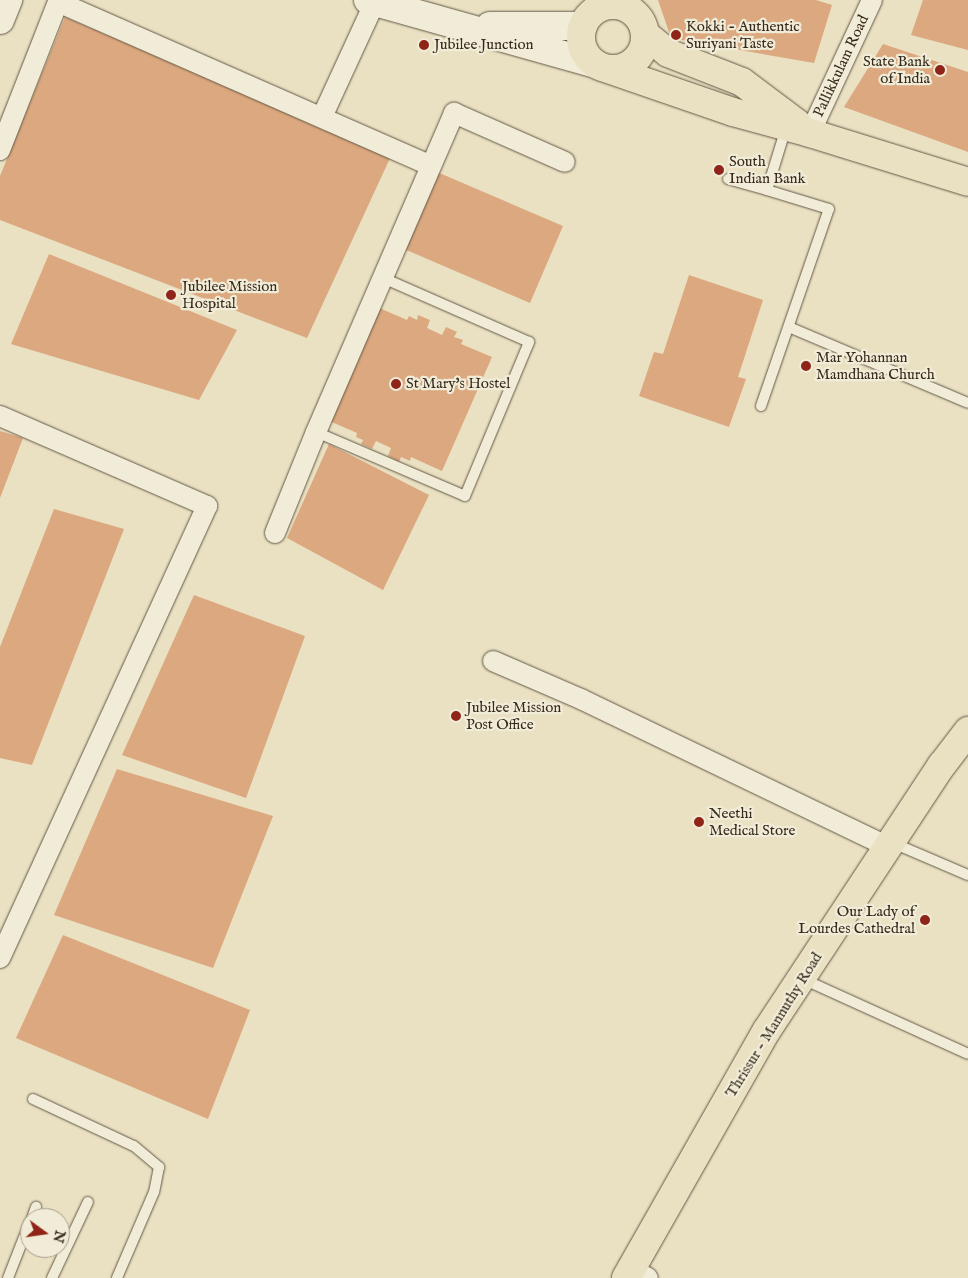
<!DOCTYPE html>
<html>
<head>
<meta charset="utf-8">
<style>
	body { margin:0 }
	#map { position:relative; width:968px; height:1278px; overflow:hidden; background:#eae1c3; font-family:"IM FELL English",serif }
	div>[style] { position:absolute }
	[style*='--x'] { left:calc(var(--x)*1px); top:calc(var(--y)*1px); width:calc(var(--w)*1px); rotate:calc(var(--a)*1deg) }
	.building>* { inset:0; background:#dba87f }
	.roads { filter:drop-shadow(0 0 1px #645745) drop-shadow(0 0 1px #645745) }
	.lane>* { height:10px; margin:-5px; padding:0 5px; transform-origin:5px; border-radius:5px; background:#f1ecd8 }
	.street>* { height:20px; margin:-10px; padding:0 10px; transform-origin:10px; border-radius:10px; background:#f1ecd8 }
	.secondary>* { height:28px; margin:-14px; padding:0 14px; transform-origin:14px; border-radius:14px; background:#f1ecd8 }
	.primary>* { height:28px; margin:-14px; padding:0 14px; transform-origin:14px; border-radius:14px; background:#eae1c3 }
	.primary>.ring { margin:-14px; padding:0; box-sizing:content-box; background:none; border:28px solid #eae1c3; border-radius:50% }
	.dots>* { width:14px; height:14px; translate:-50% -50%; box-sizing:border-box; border:2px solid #f1ecd8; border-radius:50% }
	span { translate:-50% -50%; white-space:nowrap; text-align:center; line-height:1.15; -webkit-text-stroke:4.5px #f1ecd8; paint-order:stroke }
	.poi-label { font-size:15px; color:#37291b }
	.left { translate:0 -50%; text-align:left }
	.right { translate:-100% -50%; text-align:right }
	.street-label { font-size:15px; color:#37291b }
	.north { position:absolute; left:20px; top:1208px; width:50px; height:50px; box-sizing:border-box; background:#f1ecd8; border:1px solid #a79e8c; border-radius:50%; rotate:104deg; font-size:14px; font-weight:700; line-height:20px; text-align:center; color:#37291b }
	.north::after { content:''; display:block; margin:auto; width:18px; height:22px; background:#8f2418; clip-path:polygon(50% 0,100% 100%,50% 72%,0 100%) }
</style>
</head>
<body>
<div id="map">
	<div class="building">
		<div style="clip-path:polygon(658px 0,816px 0,832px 5px,814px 63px,671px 38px)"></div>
		<div style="clip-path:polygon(923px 0,968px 0,968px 50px,911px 35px)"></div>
		<div style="clip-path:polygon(65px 17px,391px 156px,307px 338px,0 220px,0 176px)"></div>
		<div style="clip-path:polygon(883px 44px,968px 72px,968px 152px,844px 107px)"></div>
		<div style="clip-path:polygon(437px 172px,563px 226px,530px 303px,404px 249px)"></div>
		<div style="clip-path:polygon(49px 254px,237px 330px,199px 400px,11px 344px)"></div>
		<div style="clip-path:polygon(689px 275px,763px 300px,738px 377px,746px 379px,729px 427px,639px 396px,654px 352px,663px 354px)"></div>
		<div style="clip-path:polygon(377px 307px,407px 320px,409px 316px,417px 320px,418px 315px,430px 320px,427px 328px,442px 335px,446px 327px,457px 332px,454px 337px,463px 340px,461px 344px,492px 357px,442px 471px,411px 457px,410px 461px,401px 457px,399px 462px,388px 456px,391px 448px,376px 441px,372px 449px,361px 444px,363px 440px,356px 437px,357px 433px,327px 420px)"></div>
		<div style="clip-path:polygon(0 431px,23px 438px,0 498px)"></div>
		<div style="clip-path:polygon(329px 444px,429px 495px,383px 590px,287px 538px)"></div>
		<div style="clip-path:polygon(54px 509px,124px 529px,32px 765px,0 758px,0 647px)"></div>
		<div style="clip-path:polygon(194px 595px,305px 636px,246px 798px,122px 755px)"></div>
		<div style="clip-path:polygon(117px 769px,273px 816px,213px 968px,54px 915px)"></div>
		<div style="clip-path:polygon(63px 935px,250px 1010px,208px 1119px,16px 1038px)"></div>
	</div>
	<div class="roads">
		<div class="lane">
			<div style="--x:728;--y:179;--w:41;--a:15.8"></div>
			<div style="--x:789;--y:327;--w:194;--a:23"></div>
			<div style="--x:761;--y:406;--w:208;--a:-71"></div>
			<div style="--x:829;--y:209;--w:65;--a:-163"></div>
			<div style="--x:767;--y:190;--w:65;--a:-73"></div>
			<div style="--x:316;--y:432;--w:162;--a:23.2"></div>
			<div style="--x:465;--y:496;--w:167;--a:-67.4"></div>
			<div style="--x:529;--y:342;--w:159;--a:-156.3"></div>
			<div style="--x:891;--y:842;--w:84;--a:23.2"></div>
			<div style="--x:803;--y:979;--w:181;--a:24.4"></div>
			<div style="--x:33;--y:1099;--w:111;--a:25"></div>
			<div style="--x:134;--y:1146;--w:33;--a:40"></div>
			<div style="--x:159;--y:1167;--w:25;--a:101"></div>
			<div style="--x:154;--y:1192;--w:94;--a:113.3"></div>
			<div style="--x:32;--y:1218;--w:12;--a:-70"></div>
			<div style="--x:8;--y:1278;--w:60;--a:-68.6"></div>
			<div style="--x:52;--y:1278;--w:84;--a:-64.7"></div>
		</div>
		<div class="street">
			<div style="--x:322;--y:117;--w:127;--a:-65.3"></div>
			<div style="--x:810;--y:133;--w:147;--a:-65"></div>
			<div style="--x:0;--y:150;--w:159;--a:-68.6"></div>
			<div style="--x:58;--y:2;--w:407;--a:23.7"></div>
			<div style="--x:0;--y:416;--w:226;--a:23.5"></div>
			<div style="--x:207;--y:506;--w:497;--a:114.6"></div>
			<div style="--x:275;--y:533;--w:109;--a:-67.9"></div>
			<div style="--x:316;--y:432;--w:348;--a:-66.6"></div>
			<div style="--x:454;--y:113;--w:121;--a:23.8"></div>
			<div style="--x:493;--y:661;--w:96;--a:23.4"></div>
			<div style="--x:581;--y:699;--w:341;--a:25.7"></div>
			<div style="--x:631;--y:1269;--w:19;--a:28"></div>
		</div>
		<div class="secondary">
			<div style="--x:368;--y:0;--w:236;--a:15.7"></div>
			<div style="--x:0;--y:20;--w:22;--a:-68"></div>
			<div style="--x:490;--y:26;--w:93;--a:0"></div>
		</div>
		<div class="primary">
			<div class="ring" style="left:581px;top:5px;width:36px;height:36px"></div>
			<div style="--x:646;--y:35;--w:28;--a:39"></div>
			<div style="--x:668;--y:53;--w:79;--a:21.4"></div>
			<div style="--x:742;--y:82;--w:70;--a:36.9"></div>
			<div style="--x:611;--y:70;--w:129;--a:19"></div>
			<div style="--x:733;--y:112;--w:80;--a:15.3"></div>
			<div style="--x:810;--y:133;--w:165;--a:17.2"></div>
			<div style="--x:626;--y:1278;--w:285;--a:-60.4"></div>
			<div style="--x:767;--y:1030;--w:318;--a:-56.6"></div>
			<div style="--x:942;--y:765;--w:43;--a:-52.6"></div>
		</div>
	</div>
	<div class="dots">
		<div style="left:676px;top:35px;background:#8f2418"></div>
		<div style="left:424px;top:45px;background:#8f2418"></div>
		<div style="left:940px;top:70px;background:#8f2418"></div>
		<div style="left:719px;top:170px;background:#8f2418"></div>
		<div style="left:171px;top:295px;background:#8f2418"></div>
		<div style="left:806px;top:366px;background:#8f2418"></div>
		<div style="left:396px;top:384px;background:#8f2418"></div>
		<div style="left:456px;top:716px;background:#8f2418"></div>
		<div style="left:699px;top:822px;background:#8f2418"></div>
		<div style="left:925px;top:920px;background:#8f2418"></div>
	</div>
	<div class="poi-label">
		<span class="left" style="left:686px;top:35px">Kokki - Authentic<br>Suriyani Taste</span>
		<span class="left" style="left:434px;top:45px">Jubilee Junction</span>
		<span class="right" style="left:930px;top:70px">State Bank<br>of India</span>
		<span class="left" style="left:729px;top:170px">South<br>Indian Bank</span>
		<span class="left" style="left:182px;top:295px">Jubilee Mission<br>Hospital</span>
		<span class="left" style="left:816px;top:366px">Mar Yohannan<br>Mamdhana Church</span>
		<span class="left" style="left:406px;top:384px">St Mary's Hostel</span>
		<span class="left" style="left:466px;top:716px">Jubilee Mission<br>Post Office</span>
		<span class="left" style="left:709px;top:822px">Neethi<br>Medical Store</span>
		<span class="right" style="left:915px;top:920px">Our Lady of<br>Lourdes Cathedral</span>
	</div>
	<div class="street-label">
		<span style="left:841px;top:66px;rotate:-65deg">Pallikkulam Road</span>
		<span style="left:774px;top:1025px;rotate:-58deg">Thrissur - Mannuthy Road</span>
	</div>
	<div class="north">N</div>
</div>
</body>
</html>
